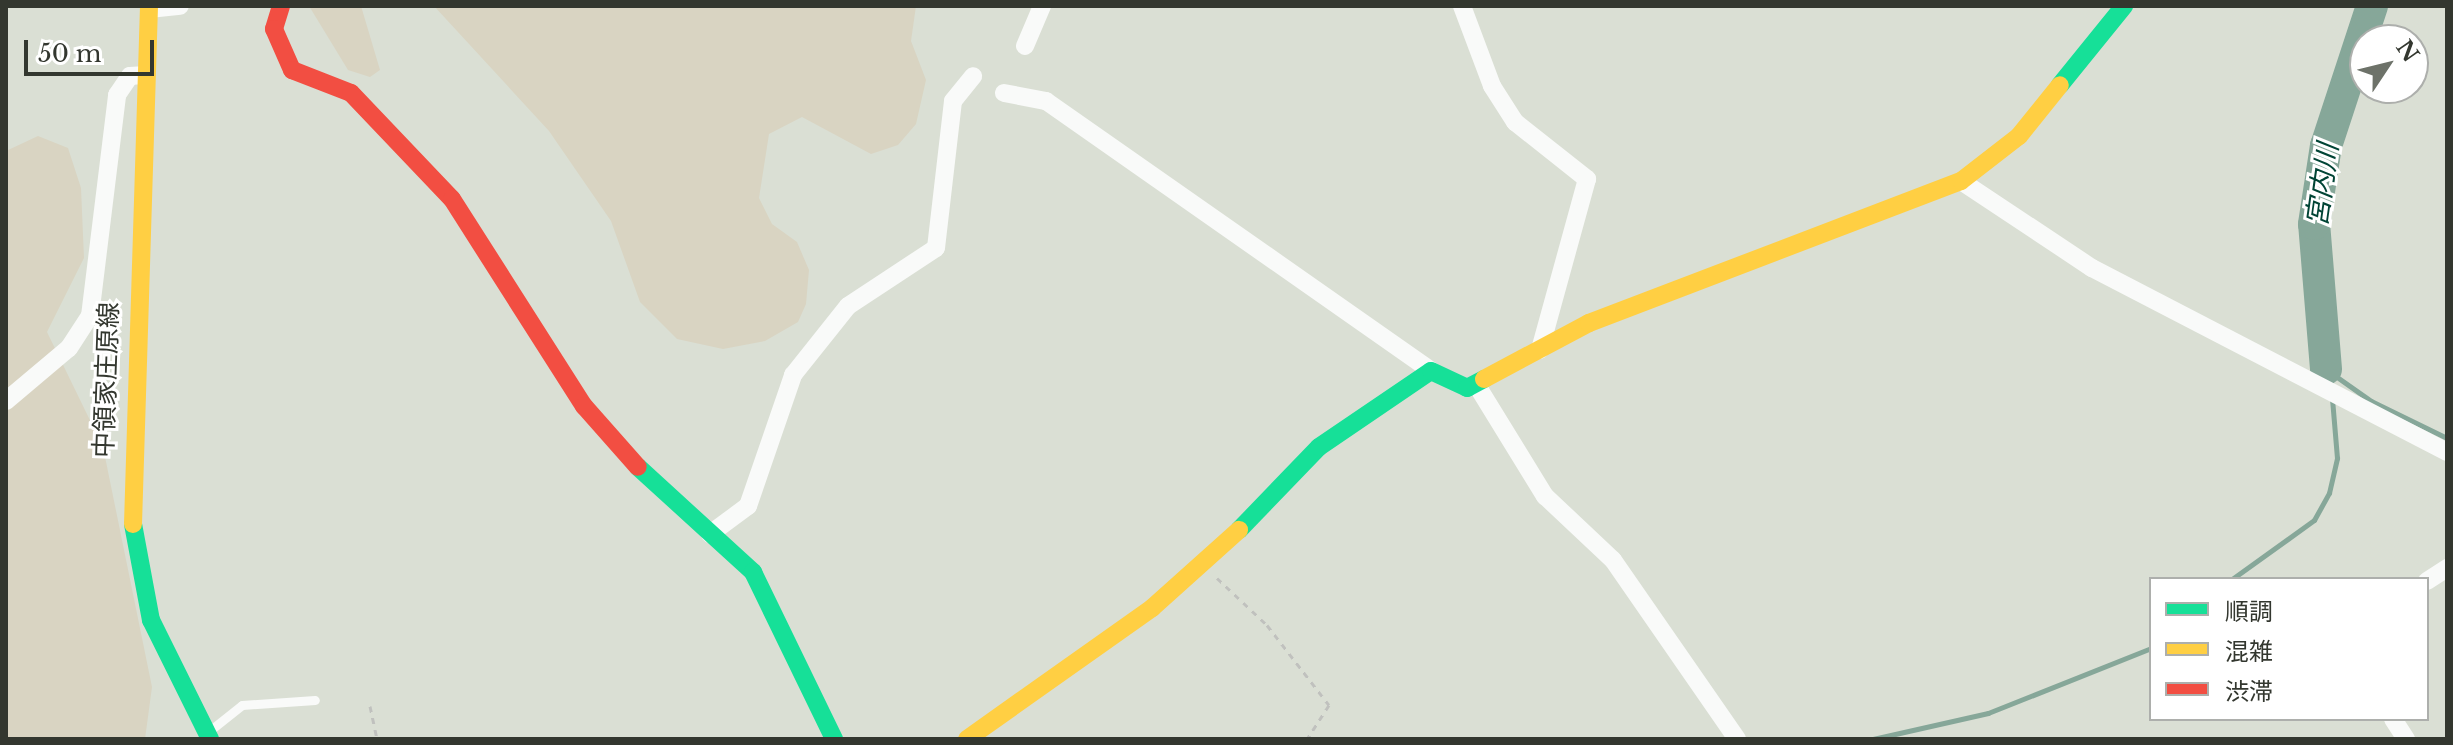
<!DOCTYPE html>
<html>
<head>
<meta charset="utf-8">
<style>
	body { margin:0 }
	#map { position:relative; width:2453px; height:745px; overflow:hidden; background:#dadfd4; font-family:"Libre Baskerville","Noto Sans JP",serif }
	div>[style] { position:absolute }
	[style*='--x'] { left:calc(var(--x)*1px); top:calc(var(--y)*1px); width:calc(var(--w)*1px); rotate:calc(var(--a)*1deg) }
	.green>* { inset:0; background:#d9d4c2 }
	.stream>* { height:5px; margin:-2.5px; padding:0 2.5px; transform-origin:2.5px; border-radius:2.5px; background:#86a799 }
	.river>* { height:32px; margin:-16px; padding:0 16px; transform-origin:16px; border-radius:16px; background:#86a799 }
	.path>* { height:3px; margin-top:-1.5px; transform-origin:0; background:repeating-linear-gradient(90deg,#c0c1be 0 6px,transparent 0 12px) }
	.lane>* { height:9px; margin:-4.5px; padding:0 4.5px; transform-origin:4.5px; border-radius:4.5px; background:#f9faf9 }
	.street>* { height:18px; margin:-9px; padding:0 9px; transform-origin:9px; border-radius:9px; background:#f9faf9 }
	.fast>* { height:18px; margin:-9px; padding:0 9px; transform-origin:9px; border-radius:9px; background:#16e098 }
	.slow>* { height:18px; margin:-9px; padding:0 9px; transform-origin:9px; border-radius:9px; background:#ffcf43 }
	.jam>* { height:18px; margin:-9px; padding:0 9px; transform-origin:9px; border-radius:9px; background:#f24e42 }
	span { translate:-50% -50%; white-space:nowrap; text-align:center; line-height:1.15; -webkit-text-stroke:6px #fff; paint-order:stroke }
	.street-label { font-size:26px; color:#33372f }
	.water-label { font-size:28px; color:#004435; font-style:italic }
	.frame { position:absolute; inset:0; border:8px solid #33372f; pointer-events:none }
	.legend { position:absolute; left:2149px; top:577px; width:280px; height:144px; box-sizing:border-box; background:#fff; border:2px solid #adafac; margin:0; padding:10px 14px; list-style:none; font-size:24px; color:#33372f }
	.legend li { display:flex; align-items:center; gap:16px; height:40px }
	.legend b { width:40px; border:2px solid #adafac }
	.north { position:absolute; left:2349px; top:24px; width:80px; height:80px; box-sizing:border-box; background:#fff; border:2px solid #adafac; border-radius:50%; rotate:55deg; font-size:22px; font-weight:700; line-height:32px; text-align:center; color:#33372f }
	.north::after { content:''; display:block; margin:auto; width:28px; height:36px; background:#6d7269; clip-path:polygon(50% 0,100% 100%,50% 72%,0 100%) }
	.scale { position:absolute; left:24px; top:40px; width:130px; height:36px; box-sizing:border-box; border:4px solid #33372f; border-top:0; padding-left:10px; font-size:24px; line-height:28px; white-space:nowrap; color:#33372f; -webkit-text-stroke:6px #fff; paint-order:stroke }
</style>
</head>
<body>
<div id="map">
	<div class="green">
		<div style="clip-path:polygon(309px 6px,361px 6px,380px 70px,370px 77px,348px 70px)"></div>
		<div style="clip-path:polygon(434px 6px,916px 6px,911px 41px,926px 80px,916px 124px,898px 145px,871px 154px,802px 117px,769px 134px,759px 198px,772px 224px,797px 242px,809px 270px,806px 304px,798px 322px,765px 341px,723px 349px,677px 339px,640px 302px,611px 221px,549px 131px)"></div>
		<div style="clip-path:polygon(38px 136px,68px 148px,81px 188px,84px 258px,47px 332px,103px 447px,152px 687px,145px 739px,6px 739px,6px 151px)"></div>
	</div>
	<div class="stream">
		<div style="--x:2326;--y:369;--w:20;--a:75"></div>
		<div style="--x:2327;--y:370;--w:54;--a:35.2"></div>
		<div style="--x:2371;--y:401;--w:85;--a:26"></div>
		<div style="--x:2232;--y:579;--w:101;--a:-35.7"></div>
		<div style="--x:2314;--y:520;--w:31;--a:-61"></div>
		<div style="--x:2329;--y:493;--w:36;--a:-77"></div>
		<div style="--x:2337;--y:458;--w:60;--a:-94.8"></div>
		<div style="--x:1873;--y:739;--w:118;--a:-12.7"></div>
		<div style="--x:1988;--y:713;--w:175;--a:-21.7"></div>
	</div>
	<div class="river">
		<div style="--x:2326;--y:369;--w:145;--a:-94.7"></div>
		<div style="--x:2314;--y:224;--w:79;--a:-81.3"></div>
		<div style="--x:2326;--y:146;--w:147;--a:-71.8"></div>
	</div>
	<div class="path">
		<div style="--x:1217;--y:578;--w:69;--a:43.2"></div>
		<div style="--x:1267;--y:625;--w:101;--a:52.2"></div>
		<div style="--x:1329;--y:705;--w:40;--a:122.9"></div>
		<div style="--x:370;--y:706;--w:34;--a:78"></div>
	</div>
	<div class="lane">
		<div style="--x:208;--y:732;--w:43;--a:-38.5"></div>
		<div style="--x:242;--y:705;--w:73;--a:-3.9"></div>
	</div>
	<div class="street">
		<div style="--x:1462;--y:6;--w:85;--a:69.4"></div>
		<div style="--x:1492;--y:86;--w:43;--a:57.4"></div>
		<div style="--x:1515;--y:122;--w:92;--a:38.4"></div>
		<div style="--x:1587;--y:179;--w:177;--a:105.4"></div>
		<div style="--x:149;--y:9;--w:31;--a:-6"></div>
		<div style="--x:1025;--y:46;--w:43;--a:-67"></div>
		<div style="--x:1004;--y:93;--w:43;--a:10.8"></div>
		<div style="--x:1046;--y:101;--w:470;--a:35"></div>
		<div style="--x:1961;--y:181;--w:157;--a:33.6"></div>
		<div style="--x:2092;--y:268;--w:400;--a:27.4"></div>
		<div style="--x:1476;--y:384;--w:132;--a:58.4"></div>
		<div style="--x:1545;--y:496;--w:93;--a:43.3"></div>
		<div style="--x:1613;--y:560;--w:218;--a:55.3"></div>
		<div style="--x:6;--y:401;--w:82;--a:-40.1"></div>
		<div style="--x:69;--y:348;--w:38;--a:-57"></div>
		<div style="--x:90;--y:316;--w:223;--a:-83"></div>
		<div style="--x:117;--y:95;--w:23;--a:-56"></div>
		<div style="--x:130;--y:76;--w:16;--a:-4"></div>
		<div style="--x:710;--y:534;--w:47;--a:-36.4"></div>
		<div style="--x:748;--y:506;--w:139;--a:-71"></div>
		<div style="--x:793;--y:375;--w:88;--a:-51.4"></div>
		<div style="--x:848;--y:306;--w:105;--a:-33.4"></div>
		<div style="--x:936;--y:248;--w:148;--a:-83.4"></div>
		<div style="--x:953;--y:101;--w:32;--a:-51"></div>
		<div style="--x:2427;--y:581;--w:24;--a:-33"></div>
		<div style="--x:2393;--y:719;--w:24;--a:57"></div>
	</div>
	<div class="fast">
		<div style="--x:2060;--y:85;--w:102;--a:-51"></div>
		<div style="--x:638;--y:467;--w:156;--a:42.4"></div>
		<div style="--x:753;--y:572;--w:186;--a:64.1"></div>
		<div style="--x:133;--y:524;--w:98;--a:79.4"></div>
		<div style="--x:151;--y:620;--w:133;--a:63.6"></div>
		<div style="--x:1239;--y:530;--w:115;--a:-46.1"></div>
		<div style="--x:1319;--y:447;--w:135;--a:-34.2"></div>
		<div style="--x:1431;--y:371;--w:40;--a:25"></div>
		<div style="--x:1467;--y:388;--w:19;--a:-28"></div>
	</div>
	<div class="slow">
		<div style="--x:1484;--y:379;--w:119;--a:-28.1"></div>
		<div style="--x:1589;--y:323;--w:398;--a:-20.9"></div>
		<div style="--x:1961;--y:181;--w:73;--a:-37.8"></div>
		<div style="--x:2019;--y:136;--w:65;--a:-51.2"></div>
		<div style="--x:133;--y:524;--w:518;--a:-88.23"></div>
		<div style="--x:967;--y:739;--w:227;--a:-35.3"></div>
		<div style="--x:1152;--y:608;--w:117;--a:-41.9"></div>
	</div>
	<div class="jam">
		<div style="--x:281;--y:6;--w:24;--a:107"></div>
		<div style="--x:274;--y:29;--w:45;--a:66.3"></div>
		<div style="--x:292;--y:70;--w:63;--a:21.3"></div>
		<div style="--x:351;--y:93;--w:146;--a:46.4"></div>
		<div style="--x:452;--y:199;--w:246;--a:57.5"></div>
		<div style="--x:584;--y:406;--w:81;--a:48.5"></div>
	</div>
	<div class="street-label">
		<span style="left:107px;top:380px;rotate:-88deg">中領家庄原線</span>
	</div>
	<div class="water-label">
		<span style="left:2323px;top:185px;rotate:-82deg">宮内川</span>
	</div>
	<div class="frame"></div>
	<ul class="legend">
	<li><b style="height:10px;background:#16e098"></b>順調</li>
	<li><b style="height:10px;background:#ffcf43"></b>混雑</li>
	<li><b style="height:10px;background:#f24e42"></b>渋滞</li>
	</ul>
	<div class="north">N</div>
	<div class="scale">50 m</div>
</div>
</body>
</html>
